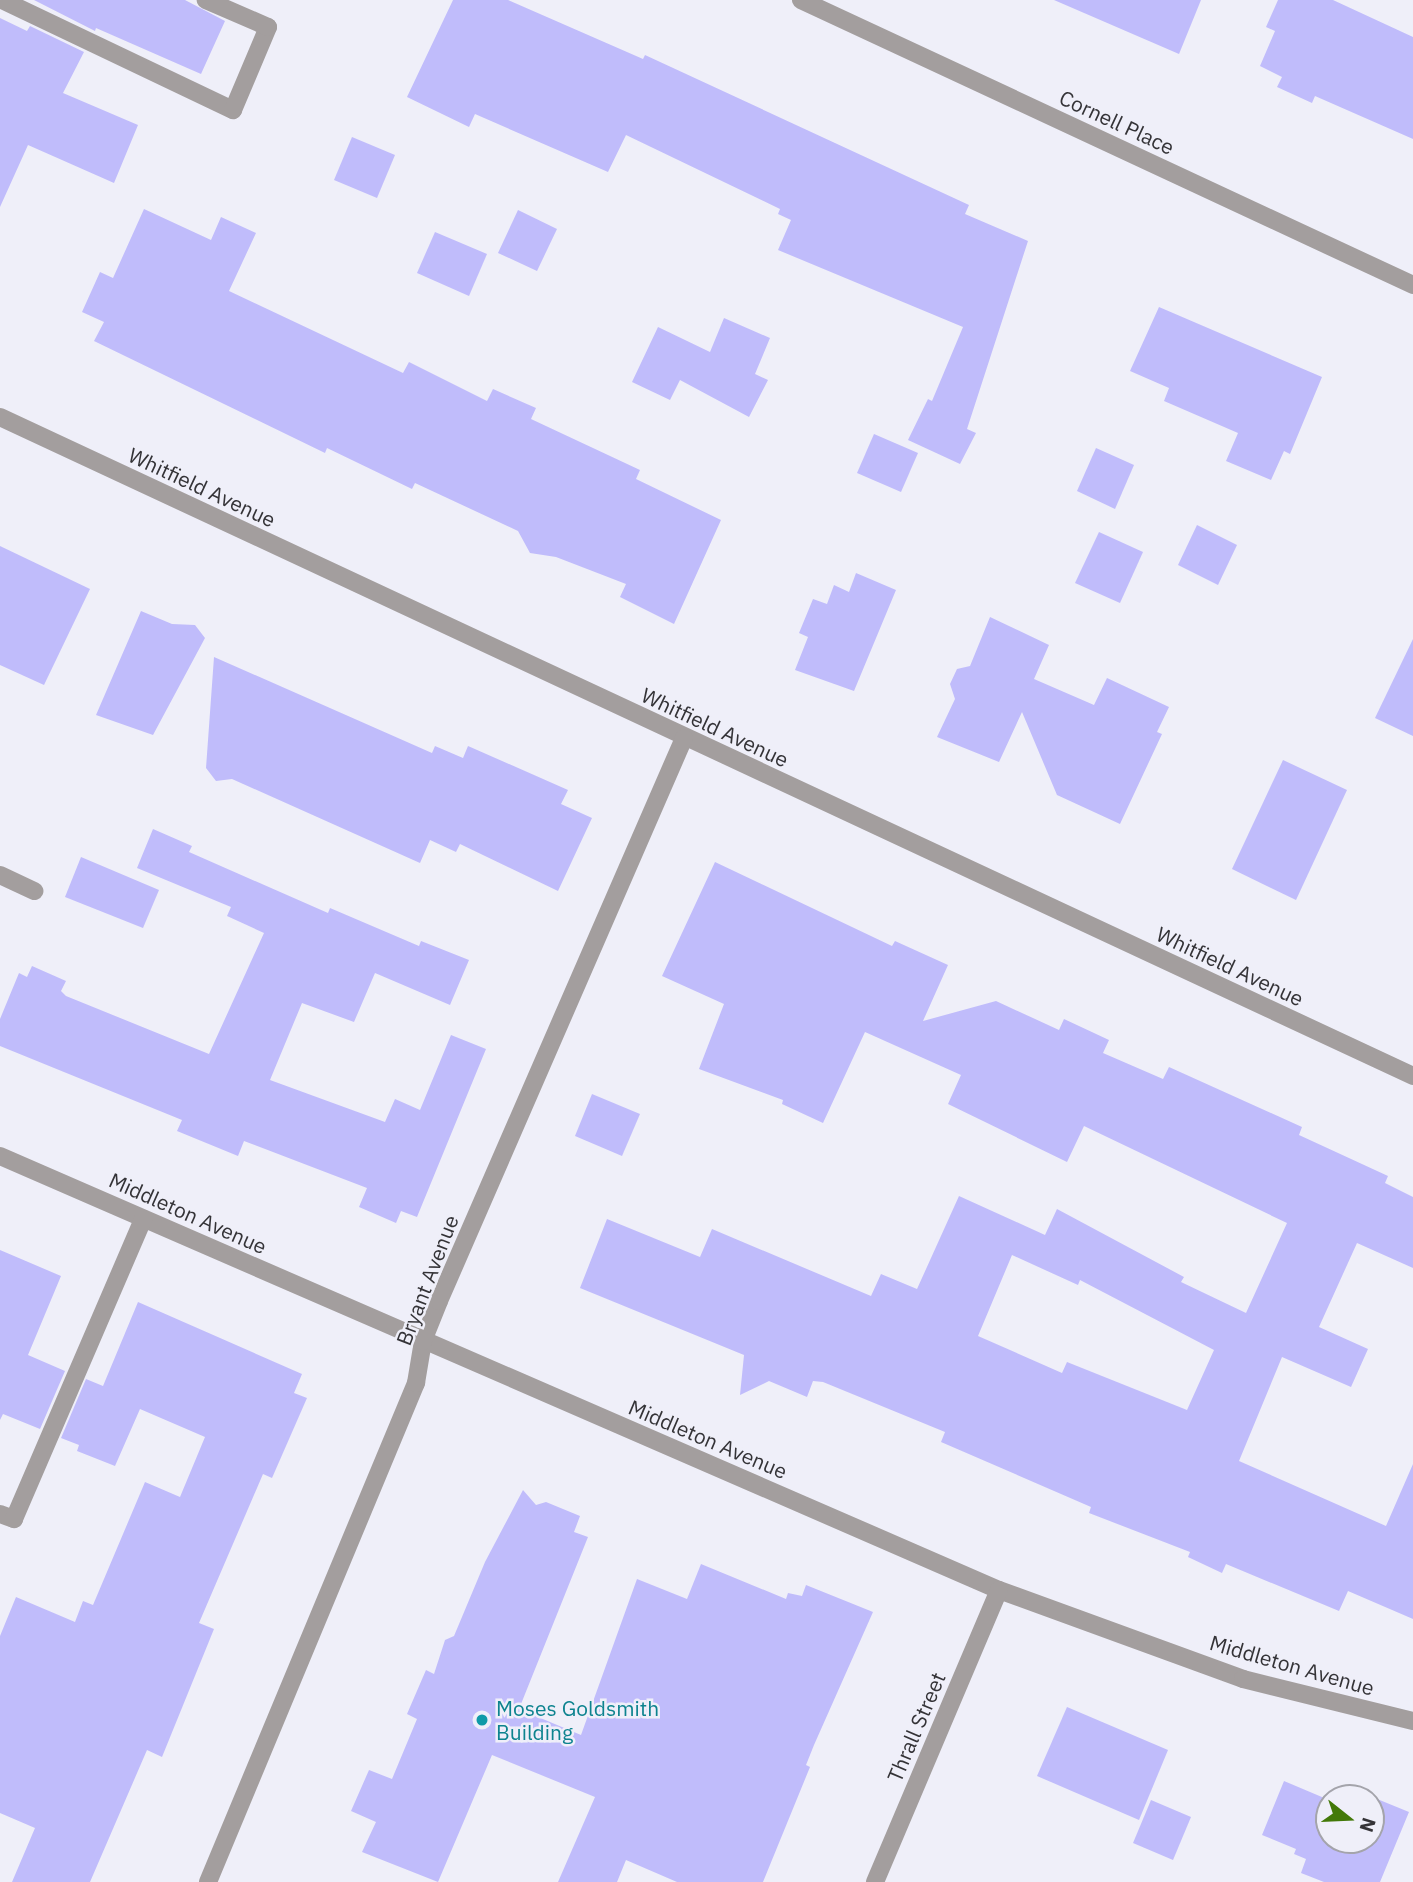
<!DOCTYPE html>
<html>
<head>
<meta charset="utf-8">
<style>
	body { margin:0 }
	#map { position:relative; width:1413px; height:1882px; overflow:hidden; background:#efeff9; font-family:"IBM Plex Sans",sans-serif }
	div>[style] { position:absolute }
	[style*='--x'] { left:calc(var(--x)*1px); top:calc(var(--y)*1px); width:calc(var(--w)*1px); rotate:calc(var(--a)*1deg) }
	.building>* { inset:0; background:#c0bcfb }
	.minor>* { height:18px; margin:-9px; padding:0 9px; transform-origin:9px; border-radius:9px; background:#a39e9e }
	.dots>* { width:19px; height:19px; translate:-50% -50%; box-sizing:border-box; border:4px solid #efeff9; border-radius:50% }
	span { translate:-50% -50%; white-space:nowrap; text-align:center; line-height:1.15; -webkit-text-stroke:5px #efeff9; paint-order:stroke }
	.street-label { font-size:21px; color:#343337 }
	.culture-label { font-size:21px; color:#0d838f }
	.left { translate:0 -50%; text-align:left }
	.north { position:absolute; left:1315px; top:1784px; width:70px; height:70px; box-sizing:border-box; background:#efeff9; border:2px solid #a4a4ab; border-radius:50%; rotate:108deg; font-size:19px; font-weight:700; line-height:28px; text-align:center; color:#343337 }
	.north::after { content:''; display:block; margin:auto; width:24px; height:32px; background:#437909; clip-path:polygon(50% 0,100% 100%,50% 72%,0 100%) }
</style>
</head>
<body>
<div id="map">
	<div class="building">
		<div style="clip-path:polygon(34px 0,185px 0,225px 21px,201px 74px,96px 28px,95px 31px)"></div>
		<div style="clip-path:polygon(453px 0,508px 0,643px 59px,645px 55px,969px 205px,965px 214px,1028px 241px,967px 429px,976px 433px,960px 464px,908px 440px,928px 399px,932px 401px,963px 327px,778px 250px,791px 220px,778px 214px,780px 209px,626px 135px,608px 172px,475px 114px,469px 127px,407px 97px)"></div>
		<div style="clip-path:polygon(1054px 0,1201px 0,1179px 54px)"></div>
		<div style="clip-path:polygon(1278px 0,1333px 0,1413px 37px,1413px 139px,1315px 96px,1312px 103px,1277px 87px,1282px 77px,1260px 66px,1275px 31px,1266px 27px)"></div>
		<div style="clip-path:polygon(0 18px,27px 31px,30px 26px,84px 52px,63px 93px,138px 125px,114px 183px,28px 145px,0 207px)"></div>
		<div style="clip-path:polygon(352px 137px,395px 155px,377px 198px,334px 180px)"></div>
		<div style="clip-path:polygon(144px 209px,211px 240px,221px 217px,256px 233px,229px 291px,403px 373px,409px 362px,487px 401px,493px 389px,536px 408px,531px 419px,640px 470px,636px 479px,721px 520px,674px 624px,620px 597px,626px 584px,556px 557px,530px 553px,518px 531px,415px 483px,412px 489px,327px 448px,325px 453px,94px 341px,104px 322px,82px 312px,100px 272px,113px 278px)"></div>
		<div style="clip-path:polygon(518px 210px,557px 229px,537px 271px,498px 253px)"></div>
		<div style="clip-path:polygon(435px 232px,487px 254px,469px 296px,417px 273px)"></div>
		<div style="clip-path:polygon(1159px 307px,1322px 377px,1290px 454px,1284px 451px,1271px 480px,1226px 461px,1238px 433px,1164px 401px,1169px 388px,1130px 371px)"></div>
		<div style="clip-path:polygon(724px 318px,770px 338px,755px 374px,768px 380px,749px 417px,680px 380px,670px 400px,632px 382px,658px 327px,710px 352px)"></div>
		<div style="clip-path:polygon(874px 434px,918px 453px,901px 492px,857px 473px)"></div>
		<div style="clip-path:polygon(1096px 448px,1134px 465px,1115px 509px,1077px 491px)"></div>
		<div style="clip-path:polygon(1197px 525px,1237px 545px,1218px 585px,1178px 565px)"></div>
		<div style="clip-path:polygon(1099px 532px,1143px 552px,1120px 603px,1075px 583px)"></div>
		<div style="clip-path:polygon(0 546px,90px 589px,44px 685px,0 665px)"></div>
		<div style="clip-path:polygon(856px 573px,896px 590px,854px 691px,795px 670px,808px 637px,799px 633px,813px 599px,827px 604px,834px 585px,849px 592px)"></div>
		<div style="clip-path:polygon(141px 611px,172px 624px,195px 625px,205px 638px,153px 735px,96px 715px)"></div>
		<div style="clip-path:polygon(990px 617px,1049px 645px,1034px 679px,1094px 705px,1107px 678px,1169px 707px,1157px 732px,1162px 734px,1120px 824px,1057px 795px,1022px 712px,999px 762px,937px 737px,955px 699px,950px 684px,957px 669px,970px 666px)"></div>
		<div style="clip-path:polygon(1413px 639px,1413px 736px,1375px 718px)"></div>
		<div style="clip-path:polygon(214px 657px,432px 753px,435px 746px,463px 758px,468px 746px,568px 790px,561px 804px,592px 818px,558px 891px,460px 844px,456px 852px,430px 840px,420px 863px,232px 779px,216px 781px,206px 768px)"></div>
		<div style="clip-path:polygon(1283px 760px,1347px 790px,1296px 900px,1232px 869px)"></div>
		<div style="clip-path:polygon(153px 829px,192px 846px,189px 852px,328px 913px,330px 908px,419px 946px,421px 941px,469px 960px,450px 1005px,375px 973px,354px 1022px,302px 1003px,270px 1080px,385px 1122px,395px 1099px,420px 1110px,451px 1035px,486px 1049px,417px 1217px,401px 1211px,396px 1223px,359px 1207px,367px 1188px,244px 1141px,238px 1156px,177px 1131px,182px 1120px,0 1046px,0 1019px,19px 973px,27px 977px,32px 966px,66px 981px,61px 991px,66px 996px,209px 1054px,264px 933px,227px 916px,231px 907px,137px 868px)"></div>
		<div style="clip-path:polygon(81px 857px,159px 890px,143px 928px,65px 897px)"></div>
		<div style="clip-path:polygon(evenodd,715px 862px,892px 946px,895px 941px,948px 965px,923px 1021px,996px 1001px,1059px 1030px,1064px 1019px,1109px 1040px,1103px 1053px,1163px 1079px,1169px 1067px,1302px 1127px,1299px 1135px,1388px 1176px,1385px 1183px,1413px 1197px,1413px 1268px,1357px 1243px,1319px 1327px,1368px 1349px,1351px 1387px,1282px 1357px,1239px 1461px,1386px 1526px,1413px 1464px,1413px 1619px,1348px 1591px,1339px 1611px,1226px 1564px,1222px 1573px,1188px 1557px,1190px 1552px,1089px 1513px,1091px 1507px,941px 1442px,945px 1432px,823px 1382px,813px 1381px,807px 1397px,769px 1381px,740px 1395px,744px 1355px,580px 1288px,607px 1219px,700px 1257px,712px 1229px,871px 1296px,881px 1274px,917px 1289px,959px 1196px,1045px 1235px,1057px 1209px,1184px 1277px,1181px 1282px,1246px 1313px,1287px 1223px,1084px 1126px,1067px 1162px,948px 1104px,961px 1075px,865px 1032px,823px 1123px,782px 1104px,783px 1100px,699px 1069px,724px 1004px,662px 976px,715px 862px,1012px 1255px,1078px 1285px,1080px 1280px,1214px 1350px,1187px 1410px,1067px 1362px,1062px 1373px,978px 1336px,1012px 1255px)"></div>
		<div style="clip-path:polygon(592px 1094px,640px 1114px,622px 1156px,575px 1136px)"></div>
		<div style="clip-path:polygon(0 1250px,61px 1276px,28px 1355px,65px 1371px,40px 1429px,3px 1414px,0 1420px)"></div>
		<div style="clip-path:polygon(138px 1302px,302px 1374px,294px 1393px,307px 1398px,272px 1478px,263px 1474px,199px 1623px,214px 1629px,162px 1757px,147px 1750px,90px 1882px,12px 1882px,35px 1828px,0 1813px,0 1636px,16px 1597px,75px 1622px,83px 1601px,93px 1605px,145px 1482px,180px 1497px,205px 1437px,140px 1409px,115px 1466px,77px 1451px,79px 1445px,61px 1438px,86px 1379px,103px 1386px)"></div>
		<div style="clip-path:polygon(523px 1490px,536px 1505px,546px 1502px,580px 1516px,574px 1532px,588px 1537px,519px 1709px,581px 1735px,637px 1579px,687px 1599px,701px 1564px,786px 1599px,788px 1593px,802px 1596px,806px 1585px,873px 1612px,814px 1745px,806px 1765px,810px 1767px,763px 1882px,677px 1882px,626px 1860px,617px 1882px,558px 1882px,595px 1797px,492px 1755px,438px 1882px,362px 1852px,376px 1822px,351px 1811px,369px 1770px,392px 1779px,417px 1719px,407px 1714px,426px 1670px,434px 1674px,445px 1640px,454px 1636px,485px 1562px)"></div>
		<div style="clip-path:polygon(1067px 1707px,1168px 1750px,1139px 1820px,1037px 1776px)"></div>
		<div style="clip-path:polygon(1284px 1781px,1329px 1800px,1329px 1840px,1371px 1840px,1371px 1798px,1358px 1798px,1360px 1792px,1409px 1812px,1380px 1882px,1324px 1882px,1301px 1873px,1306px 1859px,1294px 1854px,1296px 1849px,1262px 1835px)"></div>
		<div style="clip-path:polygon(1151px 1800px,1191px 1817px,1173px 1860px,1133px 1843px)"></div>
	</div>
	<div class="minor">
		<div style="--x:2;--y:0;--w:256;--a:25.5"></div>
		<div style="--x:233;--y:110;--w:90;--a:-67.1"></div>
		<div style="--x:268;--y:27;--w:68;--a:-156.5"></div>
		<div style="--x:801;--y:0;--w:675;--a:24.97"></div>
		<div style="--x:0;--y:417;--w:1559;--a:25"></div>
		<div style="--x:0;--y:875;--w:38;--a:25"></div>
		<div style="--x:0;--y:1156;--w:1089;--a:23.48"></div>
		<div style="--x:999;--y:1590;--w:260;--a:20"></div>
		<div style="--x:1243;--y:1679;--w:175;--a:13.9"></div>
		<div style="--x:0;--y:1514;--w:15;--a:20"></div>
		<div style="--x:14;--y:1519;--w:327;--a:-66.7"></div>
		<div style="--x:208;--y:1882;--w:541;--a:-67.37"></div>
		<div style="--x:416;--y:1383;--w:43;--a:-80.5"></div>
		<div style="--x:423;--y:1341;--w:43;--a:-68.2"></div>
		<div style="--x:439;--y:1301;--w:614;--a:-66.48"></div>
		<div style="--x:875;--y:1882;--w:317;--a:-67"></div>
	</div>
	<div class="dots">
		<div style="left:482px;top:1720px;background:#0f9aa8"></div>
	</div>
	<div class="street-label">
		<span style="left:1117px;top:122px;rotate:25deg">Cornell Place</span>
		<span style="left:202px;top:487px;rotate:25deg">Whitfield Avenue</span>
		<span style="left:715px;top:727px;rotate:25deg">Whitfield Avenue</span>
		<span style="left:1230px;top:966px;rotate:25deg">Whitfield Avenue</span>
		<span style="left:188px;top:1213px;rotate:24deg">Middleton Avenue</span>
		<span style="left:427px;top:1280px;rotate:-69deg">Bryant Avenue</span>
		<span style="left:708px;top:1439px;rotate:23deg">Middleton Avenue</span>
		<span style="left:1292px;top:1665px;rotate:16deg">Middleton Avenue</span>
		<span style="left:916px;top:1727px;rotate:-67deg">Thrall Street</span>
	</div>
	<div class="culture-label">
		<span class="left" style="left:496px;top:1720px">Moses Goldsmith<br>Building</span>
	</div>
	<div class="north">N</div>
</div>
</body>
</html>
